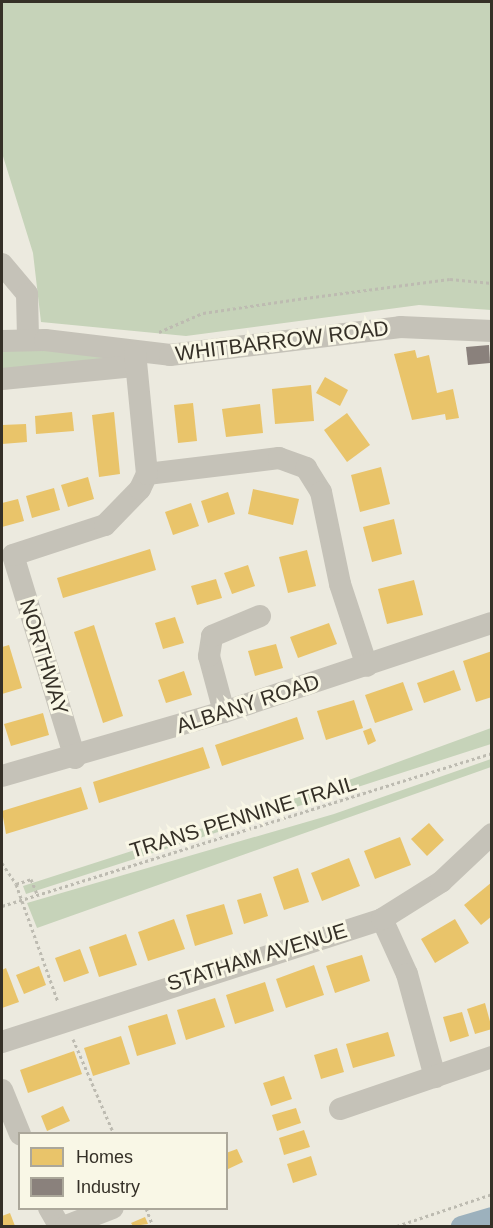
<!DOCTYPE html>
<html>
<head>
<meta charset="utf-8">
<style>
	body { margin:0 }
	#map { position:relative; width:493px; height:1228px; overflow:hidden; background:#eceadf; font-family:Arial,sans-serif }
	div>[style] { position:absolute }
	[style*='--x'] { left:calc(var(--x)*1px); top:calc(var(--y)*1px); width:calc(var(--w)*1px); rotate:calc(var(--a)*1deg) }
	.green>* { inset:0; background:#c6d3b9 }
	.homes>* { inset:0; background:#e9c46a }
	.industry>* { inset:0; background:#8a817c }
	.canal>* { height:20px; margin:-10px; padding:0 10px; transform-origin:10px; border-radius:10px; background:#9cb1bd }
	.path>* { height:3px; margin-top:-1.5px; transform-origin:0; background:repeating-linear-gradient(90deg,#bdbbb1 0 3px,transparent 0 6px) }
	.minor>* { height:22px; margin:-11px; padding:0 11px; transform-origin:11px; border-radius:11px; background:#c5c2b8 }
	span { translate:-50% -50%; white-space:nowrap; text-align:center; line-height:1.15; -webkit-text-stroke:6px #f9f7e6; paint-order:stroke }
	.street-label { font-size:21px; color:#353027 }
	.frame { position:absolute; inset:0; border:3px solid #353027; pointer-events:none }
	.legend { position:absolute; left:18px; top:1132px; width:210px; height:78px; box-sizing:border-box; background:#f9f7e6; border:2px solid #aba79a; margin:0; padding:8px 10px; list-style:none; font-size:18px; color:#353027 }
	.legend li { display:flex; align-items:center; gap:12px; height:30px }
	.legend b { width:30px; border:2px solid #aba79a }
</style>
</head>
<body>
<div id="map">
	<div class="green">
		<div style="clip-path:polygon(2px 2px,491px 2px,491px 310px,419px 305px,186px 336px,41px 322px,33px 253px,2px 153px)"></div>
		<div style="clip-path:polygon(2px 341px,135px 352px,2px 379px)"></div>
		<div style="clip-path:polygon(491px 728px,491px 744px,26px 894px,23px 886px,327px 788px)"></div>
		<div style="clip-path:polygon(491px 759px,491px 767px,37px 928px,27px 903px,334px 814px)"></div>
	</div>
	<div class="homes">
		<div style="clip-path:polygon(415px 350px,417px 358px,429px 355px,437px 393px,453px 389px,459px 418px,446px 420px,445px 414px,412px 420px,394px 354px)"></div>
		<div style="clip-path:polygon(325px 377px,348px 390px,340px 406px,316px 393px)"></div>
		<div style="clip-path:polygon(311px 385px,314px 421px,275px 424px,272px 389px)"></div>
		<div style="clip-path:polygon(193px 403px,197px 441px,178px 443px,174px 405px)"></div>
		<div style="clip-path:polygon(260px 404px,263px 433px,226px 437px,222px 409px)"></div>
		<div style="clip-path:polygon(72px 412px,74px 431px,36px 434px,35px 416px)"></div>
		<div style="clip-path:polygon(114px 412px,120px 474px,99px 477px,92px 415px)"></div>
		<div style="clip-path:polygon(347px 413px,370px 445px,347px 462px,324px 430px)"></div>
		<div style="clip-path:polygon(26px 424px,27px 442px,2px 444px,2px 425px)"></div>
		<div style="clip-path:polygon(381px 467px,390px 504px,360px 512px,351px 475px)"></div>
		<div style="clip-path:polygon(88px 477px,94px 499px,68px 507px,61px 485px)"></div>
		<div style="clip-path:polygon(54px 488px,60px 510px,32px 518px,26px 496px)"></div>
		<div style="clip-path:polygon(253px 489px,299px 499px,293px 525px,248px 514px)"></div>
		<div style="clip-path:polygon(228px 492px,235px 514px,208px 523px,201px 501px)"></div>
		<div style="clip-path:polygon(18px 499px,24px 521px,2px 527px,2px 503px)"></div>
		<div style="clip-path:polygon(191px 503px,199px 526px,173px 535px,165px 512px)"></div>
		<div style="clip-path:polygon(394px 519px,402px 554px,372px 562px,363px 527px)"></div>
		<div style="clip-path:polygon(150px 549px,156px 570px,63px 598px,57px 578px)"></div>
		<div style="clip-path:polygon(307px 550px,316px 586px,288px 593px,279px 557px)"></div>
		<div style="clip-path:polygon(248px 565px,255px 586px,232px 594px,224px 573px)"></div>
		<div style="clip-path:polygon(216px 579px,222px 598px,197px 605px,191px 586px)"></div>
		<div style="clip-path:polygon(414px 580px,423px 615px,387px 624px,378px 589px)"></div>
		<div style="clip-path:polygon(175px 617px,184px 643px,163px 649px,155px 623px)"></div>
		<div style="clip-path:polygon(329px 623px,337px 644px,298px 658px,290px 637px)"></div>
		<div style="clip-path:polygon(94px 625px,123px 716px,103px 723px,74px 632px)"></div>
		<div style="clip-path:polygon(276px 644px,283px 668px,255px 676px,248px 651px)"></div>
		<div style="clip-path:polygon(9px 645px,22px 688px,2px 694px,2px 647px)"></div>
		<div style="clip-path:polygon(492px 651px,492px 697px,476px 702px,463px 661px)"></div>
		<div style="clip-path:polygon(454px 670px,461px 690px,424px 703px,417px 683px)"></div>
		<div style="clip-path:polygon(184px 671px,192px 695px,166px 703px,158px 680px)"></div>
		<div style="clip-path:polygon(403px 682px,413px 710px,375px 723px,365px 695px)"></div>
		<div style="clip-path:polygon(354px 700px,363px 728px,326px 740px,317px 711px)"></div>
		<div style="clip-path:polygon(43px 713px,49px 735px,11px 746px,4px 724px)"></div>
		<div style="clip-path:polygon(297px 717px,304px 739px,222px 766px,215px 745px)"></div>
		<div style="clip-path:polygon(371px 728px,376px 741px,368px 745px,363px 731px)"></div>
		<div style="clip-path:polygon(203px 747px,210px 768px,99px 803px,93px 782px)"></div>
		<div style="clip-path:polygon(81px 787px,88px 809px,6px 834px,2px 811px)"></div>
		<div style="clip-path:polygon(429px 823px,444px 840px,427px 856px,411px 839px)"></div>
		<div style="clip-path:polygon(400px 837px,411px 865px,375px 879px,364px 851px)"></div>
		<div style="clip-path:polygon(349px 858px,360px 886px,322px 901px,311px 873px)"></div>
		<div style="clip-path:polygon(298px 868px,309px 902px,284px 910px,273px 877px)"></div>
		<div style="clip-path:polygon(492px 882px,492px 916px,481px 925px,464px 905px)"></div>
		<div style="clip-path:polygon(261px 893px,268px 916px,244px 924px,237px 900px)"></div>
		<div style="clip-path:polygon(224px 904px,233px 934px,195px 946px,186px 915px)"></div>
		<div style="clip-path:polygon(174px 919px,185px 949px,148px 961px,138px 932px)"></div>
		<div style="clip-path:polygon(455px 919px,469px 943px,435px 963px,421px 939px)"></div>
		<div style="clip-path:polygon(126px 934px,137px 965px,99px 977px,89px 947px)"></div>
		<div style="clip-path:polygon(80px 949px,89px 973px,64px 982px,55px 958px)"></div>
		<div style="clip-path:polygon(362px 955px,370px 981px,335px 993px,326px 966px)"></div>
		<div style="clip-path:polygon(314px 965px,324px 995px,286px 1008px,276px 979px)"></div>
		<div style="clip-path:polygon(39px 966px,46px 985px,24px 994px,16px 975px)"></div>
		<div style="clip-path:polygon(6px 968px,19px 1002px,2px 1008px,2px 970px)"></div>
		<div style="clip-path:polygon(265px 982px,274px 1011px,235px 1024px,226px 995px)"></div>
		<div style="clip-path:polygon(215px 998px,225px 1027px,186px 1040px,177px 1010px)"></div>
		<div style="clip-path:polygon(485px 1003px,492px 1029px,475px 1034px,467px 1009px)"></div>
		<div style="clip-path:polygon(462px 1012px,469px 1036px,450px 1042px,443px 1017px)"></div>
		<div style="clip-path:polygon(167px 1014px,176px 1044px,137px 1056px,128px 1026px)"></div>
		<div style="clip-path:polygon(388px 1032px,395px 1056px,353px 1068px,346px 1044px)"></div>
		<div style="clip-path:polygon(121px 1036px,130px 1064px,93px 1076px,84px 1048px)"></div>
		<div style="clip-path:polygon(337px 1048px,344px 1072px,321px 1079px,314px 1055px)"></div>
		<div style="clip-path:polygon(74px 1051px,82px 1074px,28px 1093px,20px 1070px)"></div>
		<div style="clip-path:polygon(284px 1076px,292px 1099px,271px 1106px,263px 1083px)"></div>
		<div style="clip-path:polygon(63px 1106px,70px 1121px,47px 1131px,41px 1116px)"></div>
		<div style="clip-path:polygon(296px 1108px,301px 1123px,277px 1131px,272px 1115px)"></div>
		<div style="clip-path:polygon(304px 1130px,310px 1147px,284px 1155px,279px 1138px)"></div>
		<div style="clip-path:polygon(237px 1149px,243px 1162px,226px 1170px,226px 1153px)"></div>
		<div style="clip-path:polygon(311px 1156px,317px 1175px,293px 1183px,287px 1164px)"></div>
		<div style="clip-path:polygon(10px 1213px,15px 1226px,2px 1226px,2px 1216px)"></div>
		<div style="clip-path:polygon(145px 1217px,148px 1224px,133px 1226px,131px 1223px)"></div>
	</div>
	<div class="industry">
		<div style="clip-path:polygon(489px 345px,490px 363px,468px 365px,466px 347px)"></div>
	</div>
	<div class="canal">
		<div style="--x:461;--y:1226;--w:32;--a:-16"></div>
	</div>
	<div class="path">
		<div style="--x:159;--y:332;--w:48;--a:-23.4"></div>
		<div style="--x:203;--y:313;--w:96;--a:-8.4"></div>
		<div style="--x:298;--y:299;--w:153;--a:-7.5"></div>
		<div style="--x:450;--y:279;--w:42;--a:5.4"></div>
		<div style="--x:2;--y:863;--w:25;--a:56"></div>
		<div style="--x:16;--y:884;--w:125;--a:70.4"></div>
		<div style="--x:16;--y:884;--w:16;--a:-18"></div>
		<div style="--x:31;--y:879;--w:16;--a:68"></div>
		<div style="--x:2;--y:906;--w:513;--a:-17.34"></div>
		<div style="--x:73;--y:1039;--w:103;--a:66.7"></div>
		<div style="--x:146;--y:1208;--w:19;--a:69"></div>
		<div style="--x:397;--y:1226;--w:100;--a:-18.6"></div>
	</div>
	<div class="minor">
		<div style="--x:2;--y:264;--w:39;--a:50"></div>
		<div style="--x:27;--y:294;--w:45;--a:88.7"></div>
		<div style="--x:2;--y:341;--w:43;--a:-1.3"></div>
		<div style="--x:45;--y:340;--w:126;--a:6.8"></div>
		<div style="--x:170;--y:355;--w:232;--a:-6.9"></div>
		<div style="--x:400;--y:327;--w:92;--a:2.5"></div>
		<div style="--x:2;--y:379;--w:133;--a:-5.6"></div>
		<div style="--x:147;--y:474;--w:133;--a:-6.9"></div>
		<div style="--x:279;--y:458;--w:29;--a:20"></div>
		<div style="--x:306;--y:468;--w:28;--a:58"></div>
		<div style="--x:321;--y:492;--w:94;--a:78.3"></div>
		<div style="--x:340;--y:584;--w:86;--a:71.8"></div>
		<div style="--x:224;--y:712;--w:58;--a:-105"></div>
		<div style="--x:209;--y:656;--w:20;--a:-81"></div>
		<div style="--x:212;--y:636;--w:52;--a:-22.6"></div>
		<div style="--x:75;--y:758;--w:212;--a:-107"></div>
		<div style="--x:13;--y:555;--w:97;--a:-18.1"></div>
		<div style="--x:105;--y:525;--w:50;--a:-45.8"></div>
		<div style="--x:140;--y:489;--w:17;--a:-65"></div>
		<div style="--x:147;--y:474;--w:123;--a:-95.6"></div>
		<div style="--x:2;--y:776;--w:231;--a:-16.1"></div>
		<div style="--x:224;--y:712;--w:282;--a:-18.4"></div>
		<div style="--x:382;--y:919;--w:60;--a:65.6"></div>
		<div style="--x:407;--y:974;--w:107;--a:74.8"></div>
		<div style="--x:2;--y:1042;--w:399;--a:-17.9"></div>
		<div style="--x:382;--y:919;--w:70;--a:-32.1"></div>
		<div style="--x:441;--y:882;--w:70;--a:-43.3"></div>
		<div style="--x:2;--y:1090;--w:48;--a:67.8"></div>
		<div style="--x:340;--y:1109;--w:161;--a:-18.9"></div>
		<div style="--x:49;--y:1208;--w:20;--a:60"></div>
		<div style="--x:59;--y:1225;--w:7;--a:8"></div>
		<div style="--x:66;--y:1226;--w:50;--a:-21"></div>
	</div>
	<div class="street-label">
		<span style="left:282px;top:341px;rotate:-7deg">WHITBARROW ROAD</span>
		<span style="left:44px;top:657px;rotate:73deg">NORTHWAY</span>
		<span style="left:248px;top:704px;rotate:-18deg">ALBANY ROAD</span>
		<span style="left:243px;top:817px;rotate:-17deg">TRANS PENNINE TRAIL</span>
		<span style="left:257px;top:957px;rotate:-17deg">STATHAM AVENUE</span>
	</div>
	<div class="frame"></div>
	<ul class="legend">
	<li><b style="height:16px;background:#e9c46a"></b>Homes</li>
	<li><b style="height:16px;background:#8a817c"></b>Industry</li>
	</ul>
</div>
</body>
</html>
